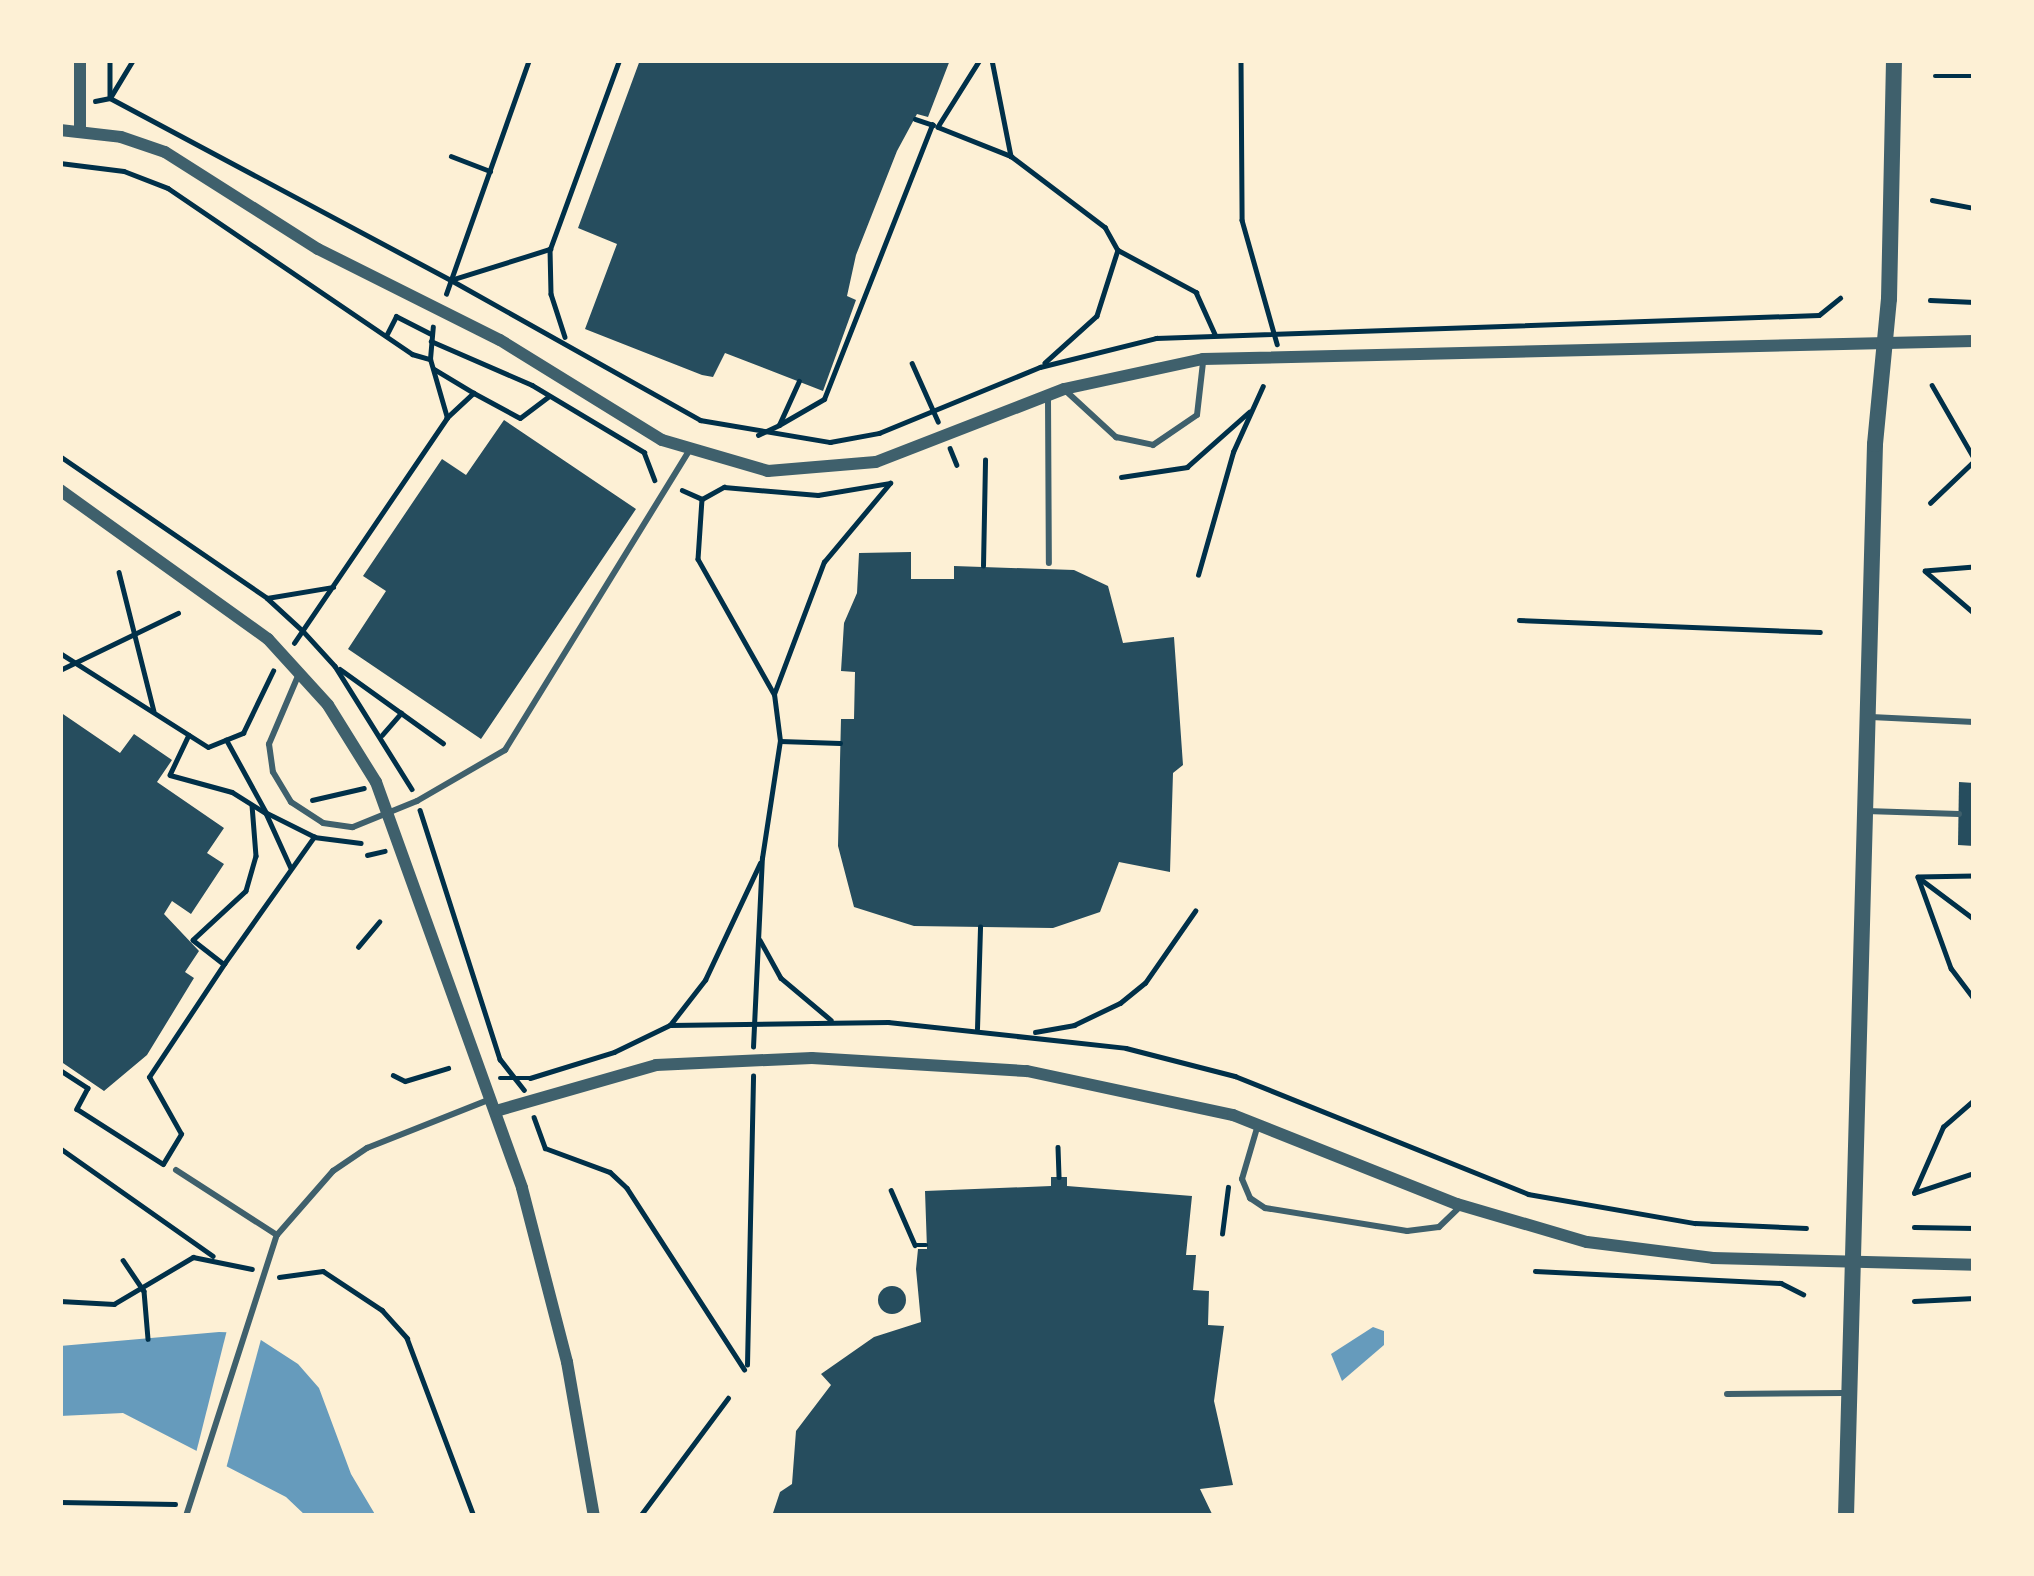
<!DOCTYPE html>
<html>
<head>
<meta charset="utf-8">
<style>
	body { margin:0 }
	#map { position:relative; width:2034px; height:1576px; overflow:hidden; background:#fdf0d5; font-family:Commissioner,sans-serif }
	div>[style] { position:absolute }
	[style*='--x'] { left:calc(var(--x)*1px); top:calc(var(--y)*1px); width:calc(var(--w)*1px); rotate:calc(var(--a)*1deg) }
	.water>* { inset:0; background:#669bbc }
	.pier>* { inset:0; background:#fdf0d5 }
	.building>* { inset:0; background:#264d5e }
	.round { border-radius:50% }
	.path>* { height:4.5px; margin:-2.25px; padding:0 2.25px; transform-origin:2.25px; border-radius:2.25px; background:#003049 }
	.service>* { height:6px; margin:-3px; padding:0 3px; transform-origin:3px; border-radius:3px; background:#3f606c }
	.minor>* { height:12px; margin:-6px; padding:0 6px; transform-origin:6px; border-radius:6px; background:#3f606c }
	.tertiary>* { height:16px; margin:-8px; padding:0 8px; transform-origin:8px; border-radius:8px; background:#3f606c }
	span { translate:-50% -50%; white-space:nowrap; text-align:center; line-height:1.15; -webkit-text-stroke:12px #fdf0d5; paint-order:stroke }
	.frame { position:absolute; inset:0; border:63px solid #fdf0d5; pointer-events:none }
</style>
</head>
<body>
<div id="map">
	<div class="water">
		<div style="clip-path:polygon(1373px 1327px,1384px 1331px,1384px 1345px,1342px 1381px,1331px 1354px)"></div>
		<div style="clip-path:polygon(219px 1332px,250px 1333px,298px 1364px,319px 1388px,351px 1474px,376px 1516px,306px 1516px,286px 1497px,123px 1413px,60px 1416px,60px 1346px)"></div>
	</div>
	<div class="pier">
		<div style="clip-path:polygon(228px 1326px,263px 1332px,224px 1476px,194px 1461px)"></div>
	</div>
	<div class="building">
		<div style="clip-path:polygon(640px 60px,950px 60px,928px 117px,917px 114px,897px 151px,856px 255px,847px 296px,856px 300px,823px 391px,725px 353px,713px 377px,702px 375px,585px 329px,617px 244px,578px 228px)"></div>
		<div style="clip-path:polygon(504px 420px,636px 509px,481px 739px,348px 649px,386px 591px,363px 576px,442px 459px,466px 475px)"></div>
		<div style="clip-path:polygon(911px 552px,911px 579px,954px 579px,954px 566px,1074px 570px,1108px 586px,1123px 643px,1174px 637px,1183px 765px,1173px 773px,1170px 872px,1119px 862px,1100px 912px,1053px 928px,914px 926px,854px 907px,838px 846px,841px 719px,854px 719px,855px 672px,841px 671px,844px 623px,857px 593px,859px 553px)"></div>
		<div style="clip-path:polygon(60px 712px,120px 753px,134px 734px,172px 760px,157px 782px,224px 828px,207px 853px,224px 864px,191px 914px,172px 901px,164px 914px,199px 951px,185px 972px,194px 978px,147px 1055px,104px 1091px,60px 1061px)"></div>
		<div style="clip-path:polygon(1959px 782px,1974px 783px,1974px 846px,1958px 845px)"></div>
		<div style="clip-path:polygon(1051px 1177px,1067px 1177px,1067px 1186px,1192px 1196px,1186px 1255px,1196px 1255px,1193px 1290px,1209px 1291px,1208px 1325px,1224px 1326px,1214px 1401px,1233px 1485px,1200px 1489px,1213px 1516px,772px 1516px,780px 1492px,792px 1484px,796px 1431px,831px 1385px,821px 1374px,874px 1337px,921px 1322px,916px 1269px,918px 1249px,927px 1249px,925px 1191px,1051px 1186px)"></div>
		<div class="round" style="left:878px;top:1286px;width:28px;height:28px"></div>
	</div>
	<div class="path">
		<div style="--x:110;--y:60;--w:38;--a:90"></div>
		<div style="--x:110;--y:98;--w:387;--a:28.1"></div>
		<div style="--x:451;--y:280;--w:104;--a:-17.4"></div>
		<div style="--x:550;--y:249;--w:45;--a:88.7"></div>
		<div style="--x:551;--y:294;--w:45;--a:72"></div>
		<div style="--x:980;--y:60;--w:79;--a:122.1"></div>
		<div style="--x:938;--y:127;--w:79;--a:21.7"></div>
		<div style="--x:992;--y:60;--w:98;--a:78.8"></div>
		<div style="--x:1011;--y:156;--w:118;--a:37.1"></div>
		<div style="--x:1105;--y:227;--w:26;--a:61"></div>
		<div style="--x:1118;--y:250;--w:69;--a:107.7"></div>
		<div style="--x:1097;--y:316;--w:70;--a:137.9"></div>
		<div style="--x:1241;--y:60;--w:160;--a:89.6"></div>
		<div style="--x:1242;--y:220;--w:129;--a:74.2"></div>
		<div style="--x:1935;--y:76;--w:39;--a:0"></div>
		<div style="--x:95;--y:101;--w:15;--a:-11"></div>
		<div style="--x:110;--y:98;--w:44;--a:-58.8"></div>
		<div style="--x:915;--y:119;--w:19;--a:18"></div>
		<div style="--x:451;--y:156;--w:42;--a:21"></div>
		<div style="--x:60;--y:163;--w:64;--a:7.1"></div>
		<div style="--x:124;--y:171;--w:47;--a:21.1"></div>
		<div style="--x:168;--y:188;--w:295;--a:34.2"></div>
		<div style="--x:412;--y:354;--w:19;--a:16"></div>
		<div style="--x:1932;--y:200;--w:43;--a:10.8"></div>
		<div style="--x:550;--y:249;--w:201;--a:-69.9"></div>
		<div style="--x:1118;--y:250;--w:89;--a:28.3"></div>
		<div style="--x:1196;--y:292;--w:46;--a:65.7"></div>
		<div style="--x:451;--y:280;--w:286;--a:29.3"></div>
		<div style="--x:700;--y:420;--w:132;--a:9.6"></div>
		<div style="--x:830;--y:442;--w:50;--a:-10.4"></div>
		<div style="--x:879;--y:433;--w:174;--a:-22.3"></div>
		<div style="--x:1040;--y:367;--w:120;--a:-14"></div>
		<div style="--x:1156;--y:338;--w:663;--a:-1.99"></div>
		<div style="--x:1819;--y:315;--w:27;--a:-39"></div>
		<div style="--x:446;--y:294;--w:248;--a:-70.5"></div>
		<div style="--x:1930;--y:300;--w:44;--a:2.6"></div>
		<div style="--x:386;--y:336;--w:22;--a:-63"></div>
		<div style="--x:396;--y:316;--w:38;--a:27"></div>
		<div style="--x:431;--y:341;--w:110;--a:23.5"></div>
		<div style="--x:532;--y:385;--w:131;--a:30.9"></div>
		<div style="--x:644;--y:452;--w:30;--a:69"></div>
		<div style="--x:912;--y:363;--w:64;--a:65.9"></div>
		<div style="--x:434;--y:369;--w:47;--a:31"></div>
		<div style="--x:474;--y:393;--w:37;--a:137"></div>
		<div style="--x:1932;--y:385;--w:84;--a:60.1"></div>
		<div style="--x:474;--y:393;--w:52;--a:28.5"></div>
		<div style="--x:520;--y:418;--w:36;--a:-37"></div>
		<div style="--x:779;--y:425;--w:52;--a:-30"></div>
		<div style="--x:824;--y:399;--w:295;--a:-68.5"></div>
		<div style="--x:758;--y:435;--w:23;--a:-25"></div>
		<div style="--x:779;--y:425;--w:48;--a:-65.6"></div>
		<div style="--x:950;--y:448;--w:18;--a:68"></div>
		<div style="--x:60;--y:456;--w:251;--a:34.4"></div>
		<div style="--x:267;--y:598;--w:49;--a:42.5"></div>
		<div style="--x:303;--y:631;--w:47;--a:47.6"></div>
		<div style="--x:335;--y:666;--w:145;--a:58"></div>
		<div style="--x:1121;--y:477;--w:67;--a:-8.6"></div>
		<div style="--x:1187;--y:467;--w:83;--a:-41.6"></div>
		<div style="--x:682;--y:490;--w:22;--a:24"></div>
		<div style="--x:702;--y:499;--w:25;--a:-29"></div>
		<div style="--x:724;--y:487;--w:94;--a:4.9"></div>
		<div style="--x:818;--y:495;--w:73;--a:-9.5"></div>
		<div style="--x:702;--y:499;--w:60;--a:93.8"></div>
		<div style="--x:698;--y:559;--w:155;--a:60.6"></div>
		<div style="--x:1930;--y:503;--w:61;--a:-43.7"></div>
		<div style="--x:983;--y:566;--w:106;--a:-88.9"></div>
		<div style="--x:1974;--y:567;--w:49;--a:175.3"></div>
		<div style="--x:1925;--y:571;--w:65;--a:40.6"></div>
		<div style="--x:119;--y:572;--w:143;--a:75.9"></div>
		<div style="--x:1198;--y:575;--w:128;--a:-74.1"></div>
		<div style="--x:1233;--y:452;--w:72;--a:-65.6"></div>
		<div style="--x:267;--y:598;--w:67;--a:-9.5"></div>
		<div style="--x:1519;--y:620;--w:301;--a:2.3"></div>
		<div style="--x:294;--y:643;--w:272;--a:-55.8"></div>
		<div style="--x:447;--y:418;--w:61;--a:-106.1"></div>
		<div style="--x:430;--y:359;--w:32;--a:-85"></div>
		<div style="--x:60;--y:653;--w:175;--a:32.4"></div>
		<div style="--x:208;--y:747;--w:38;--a:-22"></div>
		<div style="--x:243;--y:733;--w:69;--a:-64.2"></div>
		<div style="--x:340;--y:669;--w:127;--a:35.7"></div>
		<div style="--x:60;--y:670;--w:131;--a:-25.8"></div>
		<div style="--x:189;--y:735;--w:44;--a:115.4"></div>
		<div style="--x:170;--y:775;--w:64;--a:15.3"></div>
		<div style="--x:232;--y:792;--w:40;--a:32"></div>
		<div style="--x:266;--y:813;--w:83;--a:-118.7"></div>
		<div style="--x:382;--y:735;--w:29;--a:-49"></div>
		<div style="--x:780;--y:741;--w:60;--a:1.9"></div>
		<div style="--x:312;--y:800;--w:53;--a:-13"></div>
		<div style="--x:252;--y:805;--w:51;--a:85.5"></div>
		<div style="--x:256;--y:856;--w:36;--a:106"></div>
		<div style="--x:246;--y:891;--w:72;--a:137.2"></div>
		<div style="--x:193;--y:940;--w:39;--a:38"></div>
		<div style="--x:224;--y:964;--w:156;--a:-54.7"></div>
		<div style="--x:314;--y:837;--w:54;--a:-153.4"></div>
		<div style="--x:420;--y:810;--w:262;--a:72.2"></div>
		<div style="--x:500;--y:1059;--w:39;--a:52"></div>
		<div style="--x:266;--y:813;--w:60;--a:65.6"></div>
		<div style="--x:314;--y:837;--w:47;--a:7.3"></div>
		<div style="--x:367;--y:855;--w:18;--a:-13"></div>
		<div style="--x:1974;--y:876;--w:56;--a:179"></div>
		<div style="--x:1918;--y:877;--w:70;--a:36.9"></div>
		<div style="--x:1918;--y:877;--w:97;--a:70.1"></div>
		<div style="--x:1951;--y:968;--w:39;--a:53"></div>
		<div style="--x:760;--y:940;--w:43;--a:61.1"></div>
		<div style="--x:781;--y:978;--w:65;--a:40"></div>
		<div style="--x:358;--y:947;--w:33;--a:-50"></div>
		<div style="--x:670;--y:1025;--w:218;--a:-0.8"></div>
		<div style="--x:888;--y:1022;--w:239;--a:6.2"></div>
		<div style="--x:1126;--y:1048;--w:113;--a:14.4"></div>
		<div style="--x:1235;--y:1076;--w:316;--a:21.9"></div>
		<div style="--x:1528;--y:1194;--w:169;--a:9.9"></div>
		<div style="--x:1695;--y:1223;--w:111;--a:2.6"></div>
		<div style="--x:977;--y:1029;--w:102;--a:-88.3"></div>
		<div style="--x:1035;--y:1032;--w:40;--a:-10"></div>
		<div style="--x:1074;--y:1025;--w:51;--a:-25.6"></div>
		<div style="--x:1120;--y:1003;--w:32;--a:-39"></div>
		<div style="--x:1145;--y:983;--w:88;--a:-55.2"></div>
		<div style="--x:753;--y:1047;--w:189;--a:-87.3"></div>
		<div style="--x:762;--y:858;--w:118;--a:-81.3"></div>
		<div style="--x:780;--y:741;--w:47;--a:-97.3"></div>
		<div style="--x:774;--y:694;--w:141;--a:-69.3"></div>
		<div style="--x:824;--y:562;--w:103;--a:-50.1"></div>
		<div style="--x:60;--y:1070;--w:33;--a:33"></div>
		<div style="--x:88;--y:1088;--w:24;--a:118"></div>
		<div style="--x:77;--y:1109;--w:102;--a:32.6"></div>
		<div style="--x:163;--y:1164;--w:35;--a:-59"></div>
		<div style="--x:181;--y:1134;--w:65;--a:-119.3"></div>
		<div style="--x:149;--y:1077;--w:136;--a:-56.4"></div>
		<div style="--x:393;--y:1075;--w:13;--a:27"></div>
		<div style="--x:405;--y:1081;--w:45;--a:-16.8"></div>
		<div style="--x:500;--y:1078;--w:30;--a:0"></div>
		<div style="--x:530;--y:1078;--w:88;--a:-17.2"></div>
		<div style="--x:614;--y:1052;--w:62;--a:-25.7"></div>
		<div style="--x:670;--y:1025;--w:57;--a:-52.1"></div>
		<div style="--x:705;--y:980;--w:129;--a:-64.8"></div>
		<div style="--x:534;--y:1117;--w:33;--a:70"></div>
		<div style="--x:545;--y:1148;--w:69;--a:20.3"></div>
		<div style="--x:610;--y:1172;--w:23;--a:43"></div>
		<div style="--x:627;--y:1188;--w:216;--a:57.1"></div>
		<div style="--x:1058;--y:1147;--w:30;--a:88"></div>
		<div style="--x:60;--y:1148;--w:187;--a:35.2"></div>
		<div style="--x:891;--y:1190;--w:60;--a:66.4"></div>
		<div style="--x:915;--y:1245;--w:11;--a:0"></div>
		<div style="--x:1914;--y:1193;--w:72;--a:-66.3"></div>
		<div style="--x:1943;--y:1127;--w:41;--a:-41.1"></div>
		<div style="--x:1914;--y:1193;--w:63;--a:-18.4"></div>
		<div style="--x:1914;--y:1227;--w:60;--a:1"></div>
		<div style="--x:1222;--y:1234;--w:47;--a:-82.7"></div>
		<div style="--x:123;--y:1260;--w:37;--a:56"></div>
		<div style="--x:144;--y:1291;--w:48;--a:85.2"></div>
		<div style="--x:1535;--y:1271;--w:246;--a:2.8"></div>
		<div style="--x:1781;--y:1283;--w:25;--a:27"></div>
		<div style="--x:279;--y:1277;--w:44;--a:-7.8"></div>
		<div style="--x:323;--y:1271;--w:71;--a:33.5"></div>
		<div style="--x:382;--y:1310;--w:38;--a:48"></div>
		<div style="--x:407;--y:1338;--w:190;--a:69.4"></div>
		<div style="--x:60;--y:1301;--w:54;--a:3.2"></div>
		<div style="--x:114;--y:1304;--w:92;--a:-30.7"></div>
		<div style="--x:193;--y:1257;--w:60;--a:11.5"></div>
		<div style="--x:1914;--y:1301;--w:60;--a:-2.9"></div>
		<div style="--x:747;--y:1365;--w:289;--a:-88.8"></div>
		<div style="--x:60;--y:1502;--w:115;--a:1"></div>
		<div style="--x:640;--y:1516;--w:147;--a:-53.3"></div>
	</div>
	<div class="service">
		<div style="--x:1067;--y:392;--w:67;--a:42.6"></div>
		<div style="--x:1116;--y:437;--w:38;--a:12"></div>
		<div style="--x:1153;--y:445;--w:53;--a:-34.3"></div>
		<div style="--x:1197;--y:415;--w:53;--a:-83.5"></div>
		<div style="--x:1048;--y:398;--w:165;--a:89.7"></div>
		<div style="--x:298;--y:676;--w:74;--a:113.1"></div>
		<div style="--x:269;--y:744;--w:28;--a:82"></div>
		<div style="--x:273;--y:772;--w:35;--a:59"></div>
		<div style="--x:291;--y:802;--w:38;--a:33"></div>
		<div style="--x:323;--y:823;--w:30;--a:8"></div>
		<div style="--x:353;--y:827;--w:69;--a:-22.1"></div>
		<div style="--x:417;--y:801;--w:102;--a:-30.1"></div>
		<div style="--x:505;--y:750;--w:350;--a:-58.4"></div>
		<div style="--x:1871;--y:717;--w:103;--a:2.8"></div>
		<div style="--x:1866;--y:811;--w:93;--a:1.8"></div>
		<div style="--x:1257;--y:1128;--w:53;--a:106.4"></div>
		<div style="--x:1242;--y:1179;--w:21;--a:67"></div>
		<div style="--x:1250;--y:1198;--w:18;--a:34"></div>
		<div style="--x:1265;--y:1208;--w:144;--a:9.2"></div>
		<div style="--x:1407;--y:1231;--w:32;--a:-7"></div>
		<div style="--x:1439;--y:1227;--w:29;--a:-44"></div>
		<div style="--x:176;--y:1170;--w:120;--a:32.8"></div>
		<div style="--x:1727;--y:1394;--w:117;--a:-0.5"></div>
		<div style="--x:186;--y:1516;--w:295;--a:-72.1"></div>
		<div style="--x:277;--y:1235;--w:85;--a:-48.8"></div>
		<div style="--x:333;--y:1171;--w:41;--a:-34.1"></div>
		<div style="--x:367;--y:1148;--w:130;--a:-21.6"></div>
	</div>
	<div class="minor">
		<div style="--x:60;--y:130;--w:61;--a:6.5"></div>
		<div style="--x:121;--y:137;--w:46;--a:18.8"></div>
		<div style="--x:165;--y:152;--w:181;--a:32.4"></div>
		<div style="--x:318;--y:249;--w:203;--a:26.6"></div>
		<div style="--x:500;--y:340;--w:190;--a:31.7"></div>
		<div style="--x:662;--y:440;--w:110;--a:16.3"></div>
		<div style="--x:768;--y:471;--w:108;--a:-4.8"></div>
		<div style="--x:876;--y:462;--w:202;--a:-21.2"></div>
		<div style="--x:1064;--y:389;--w:142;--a:-12.2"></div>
		<div style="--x:1203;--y:359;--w:771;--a:-1.34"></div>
		<div style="--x:80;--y:130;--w:70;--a:-90"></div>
		<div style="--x:60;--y:490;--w:256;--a:35.6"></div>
		<div style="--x:268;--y:639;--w:89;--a:47.7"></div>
		<div style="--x:328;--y:705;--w:91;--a:58.1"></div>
		<div style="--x:376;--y:782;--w:431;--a:70.2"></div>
		<div style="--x:522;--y:1188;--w:180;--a:75.5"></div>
		<div style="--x:567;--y:1362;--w:156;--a:80.1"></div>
		<div style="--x:496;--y:1111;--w:166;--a:-16"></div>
		<div style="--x:656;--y:1065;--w:156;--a:-2.6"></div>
		<div style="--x:812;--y:1058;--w:215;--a:3.5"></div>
		<div style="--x:1027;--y:1071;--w:211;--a:12.1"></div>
		<div style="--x:1233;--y:1115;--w:241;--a:21.7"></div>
		<div style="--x:1457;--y:1204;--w:135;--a:16.3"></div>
		<div style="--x:1587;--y:1242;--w:127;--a:7.2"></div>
		<div style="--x:1713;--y:1258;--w:261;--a:1.5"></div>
	</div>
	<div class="tertiary">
		<div style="--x:1846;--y:1516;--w:1072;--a:-88.45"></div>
		<div style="--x:1875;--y:444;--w:146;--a:-84.5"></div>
		<div style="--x:1889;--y:299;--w:239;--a:-88.8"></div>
	</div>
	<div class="frame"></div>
</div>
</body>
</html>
